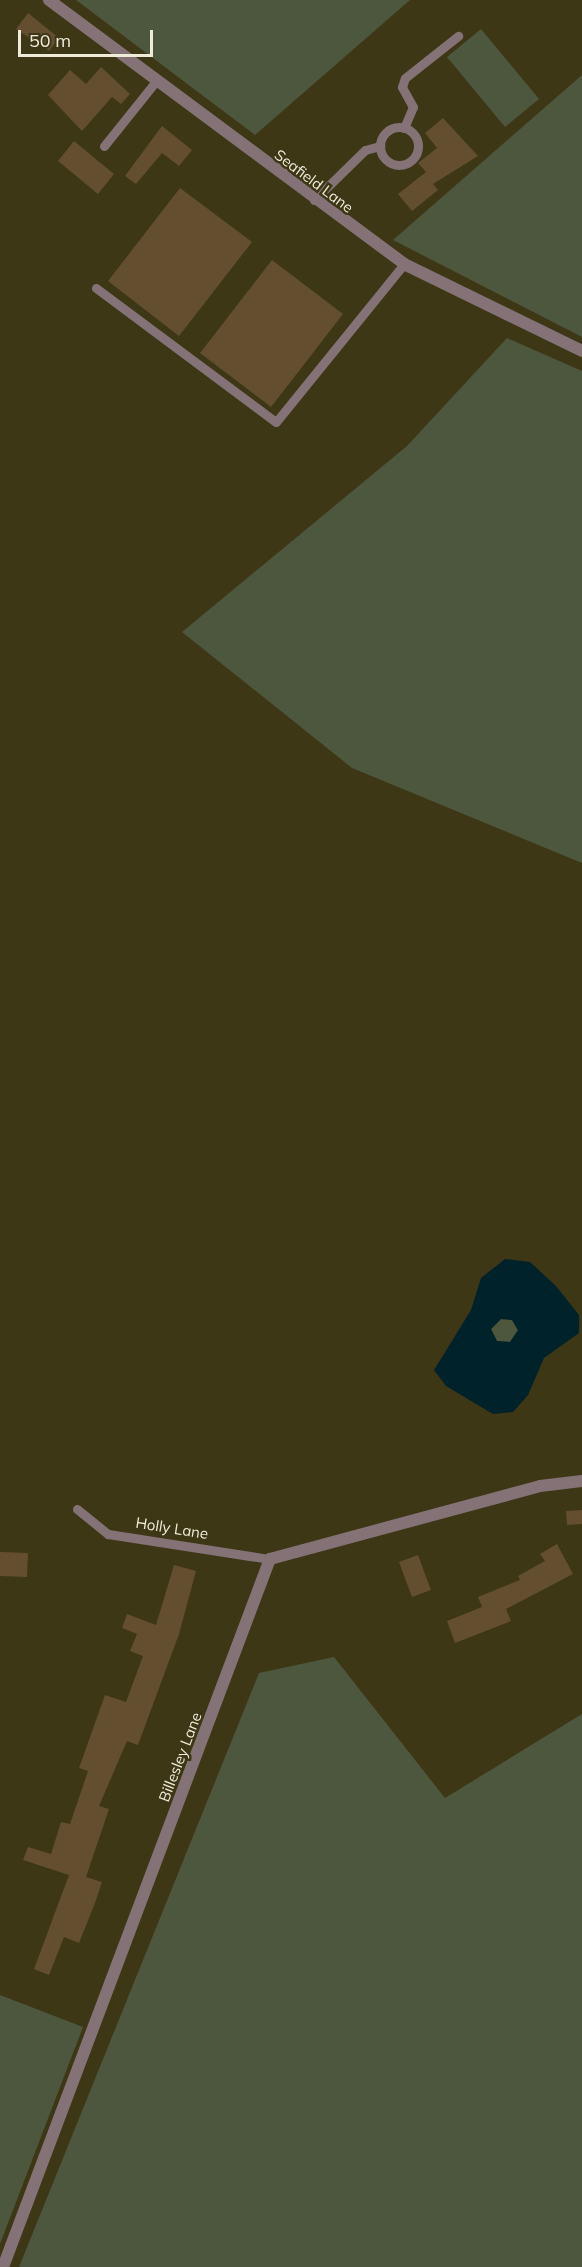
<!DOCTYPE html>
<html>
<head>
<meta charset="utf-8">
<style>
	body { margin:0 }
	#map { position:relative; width:582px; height:2267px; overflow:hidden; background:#3d3716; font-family:Mulish,sans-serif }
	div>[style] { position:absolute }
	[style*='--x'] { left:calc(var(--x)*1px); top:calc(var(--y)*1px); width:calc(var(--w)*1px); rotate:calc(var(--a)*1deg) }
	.green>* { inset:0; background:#4d573d }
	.water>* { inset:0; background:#00222b }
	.building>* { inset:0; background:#634f2f }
	.lane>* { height:9px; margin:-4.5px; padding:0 4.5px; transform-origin:4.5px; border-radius:4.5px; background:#857277 }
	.lane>.ring { margin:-4.5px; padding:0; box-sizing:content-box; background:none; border:9px solid #857277; border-radius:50% }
	.street>* { height:12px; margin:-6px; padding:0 6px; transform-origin:6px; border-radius:6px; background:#857277 }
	span { translate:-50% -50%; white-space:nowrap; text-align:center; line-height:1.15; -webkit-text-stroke:5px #3d3716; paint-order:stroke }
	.street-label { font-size:15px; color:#efebd9 }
	.scale { position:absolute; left:18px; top:30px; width:135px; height:27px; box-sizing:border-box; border:3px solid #efebd9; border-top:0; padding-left:8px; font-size:18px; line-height:21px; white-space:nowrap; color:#efebd9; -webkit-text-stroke:4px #3d3716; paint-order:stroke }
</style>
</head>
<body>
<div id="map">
	<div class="green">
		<div style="clip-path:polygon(76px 0,410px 0,255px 135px)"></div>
		<div style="clip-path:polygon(481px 29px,539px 99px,505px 127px,447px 57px)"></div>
		<div style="clip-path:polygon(582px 75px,582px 337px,393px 240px)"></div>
		<div style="clip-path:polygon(507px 338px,582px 371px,582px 863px,352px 768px,182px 632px,407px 446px)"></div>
		<div style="clip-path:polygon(501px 1319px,512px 1320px,518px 1331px,510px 1342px,497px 1341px,491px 1329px)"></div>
		<div style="clip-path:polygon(334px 1657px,445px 1798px,582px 1714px,582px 2267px,19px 2267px,259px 1673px)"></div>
		<div style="clip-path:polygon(0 1995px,83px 2027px,0 2244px)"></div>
	</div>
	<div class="water">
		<div style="clip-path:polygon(evenodd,505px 1259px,530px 1262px,556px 1286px,579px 1315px,579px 1333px,544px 1358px,528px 1395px,513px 1412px,493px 1414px,446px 1386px,434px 1370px,471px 1310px,481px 1278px,505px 1259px,501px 1319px,512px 1320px,518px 1330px,510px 1342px,497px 1341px,491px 1329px,501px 1319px)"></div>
	</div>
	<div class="building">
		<div style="clip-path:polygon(28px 13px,59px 38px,49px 51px,16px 29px)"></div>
		<div style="clip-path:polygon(101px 67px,130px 94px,121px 104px,112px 97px,82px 131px,48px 95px,70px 70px,86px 84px)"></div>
		<div style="clip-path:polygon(443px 118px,478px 156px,433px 184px,438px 190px,412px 211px,398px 194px,426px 172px,418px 163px,437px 148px,425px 133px)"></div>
		<div style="clip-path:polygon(162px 126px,192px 150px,179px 166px,162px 153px,136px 184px,125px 176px)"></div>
		<div style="clip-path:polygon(74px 141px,114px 174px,98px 194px,58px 161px)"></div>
		<div style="clip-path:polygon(180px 188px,252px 242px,179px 336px,108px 281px)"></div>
		<div style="clip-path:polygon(272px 260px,343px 314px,271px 407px,200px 353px)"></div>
		<div style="clip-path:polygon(582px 1510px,582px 1524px,567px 1525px,566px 1511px)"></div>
		<div style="clip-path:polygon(557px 1544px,573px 1574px,506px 1609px,511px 1621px,455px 1643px,447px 1621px,482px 1607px,478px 1597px,520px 1580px,518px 1576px,545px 1561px,540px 1554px)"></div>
		<div style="clip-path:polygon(0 1552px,28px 1553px,27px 1577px,0 1576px)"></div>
		<div style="clip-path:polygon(418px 1555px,431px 1590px,412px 1597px,399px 1562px)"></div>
		<div style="clip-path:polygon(174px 1565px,196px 1571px,179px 1634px,138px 1745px,127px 1741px,99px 1806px,109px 1809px,86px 1877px,102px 1882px,95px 1903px,79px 1943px,64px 1937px,49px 1975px,34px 1969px,69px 1875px,23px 1860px,28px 1847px,51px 1854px,61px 1822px,70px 1824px,88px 1771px,79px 1768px,105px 1695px,126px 1702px,143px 1656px,130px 1651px,137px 1634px,122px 1628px,127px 1614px,156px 1625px)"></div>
	</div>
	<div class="lane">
		<div class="ring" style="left:380px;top:127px;width:29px;height:29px"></div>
		<div style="--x:404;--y:128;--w:23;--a:-67"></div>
		<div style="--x:413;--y:107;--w:23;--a:-119"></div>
		<div style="--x:402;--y:87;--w:9;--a:-72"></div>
		<div style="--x:405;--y:78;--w:68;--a:-38.4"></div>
		<div style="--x:104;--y:146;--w:83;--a:-51.3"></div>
		<div style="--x:314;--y:200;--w:71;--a:-44.4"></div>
		<div style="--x:365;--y:150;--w:16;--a:-15"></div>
		<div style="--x:96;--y:288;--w:224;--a:36.7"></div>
		<div style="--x:276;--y:422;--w:203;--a:-51"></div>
		<div style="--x:77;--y:1509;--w:40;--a:39"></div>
		<div style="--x:108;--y:1534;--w:164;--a:8.8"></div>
	</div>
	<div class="street">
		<div style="--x:49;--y:0;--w:442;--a:36.6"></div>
		<div style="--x:404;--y:264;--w:198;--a:26"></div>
		<div style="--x:3;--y:2267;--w:757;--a:-69.34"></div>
		<div style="--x:270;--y:1559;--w:280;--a:-15.1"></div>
		<div style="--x:540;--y:1486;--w:42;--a:-6.8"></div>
	</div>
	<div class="street-label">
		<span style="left:314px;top:181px;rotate:37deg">Seafield Lane</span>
		<span style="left:172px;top:1528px;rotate:9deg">Holly Lane</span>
		<span style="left:180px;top:1757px;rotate:-69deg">Billesley Lane</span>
	</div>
	<div class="scale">50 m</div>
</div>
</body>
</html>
